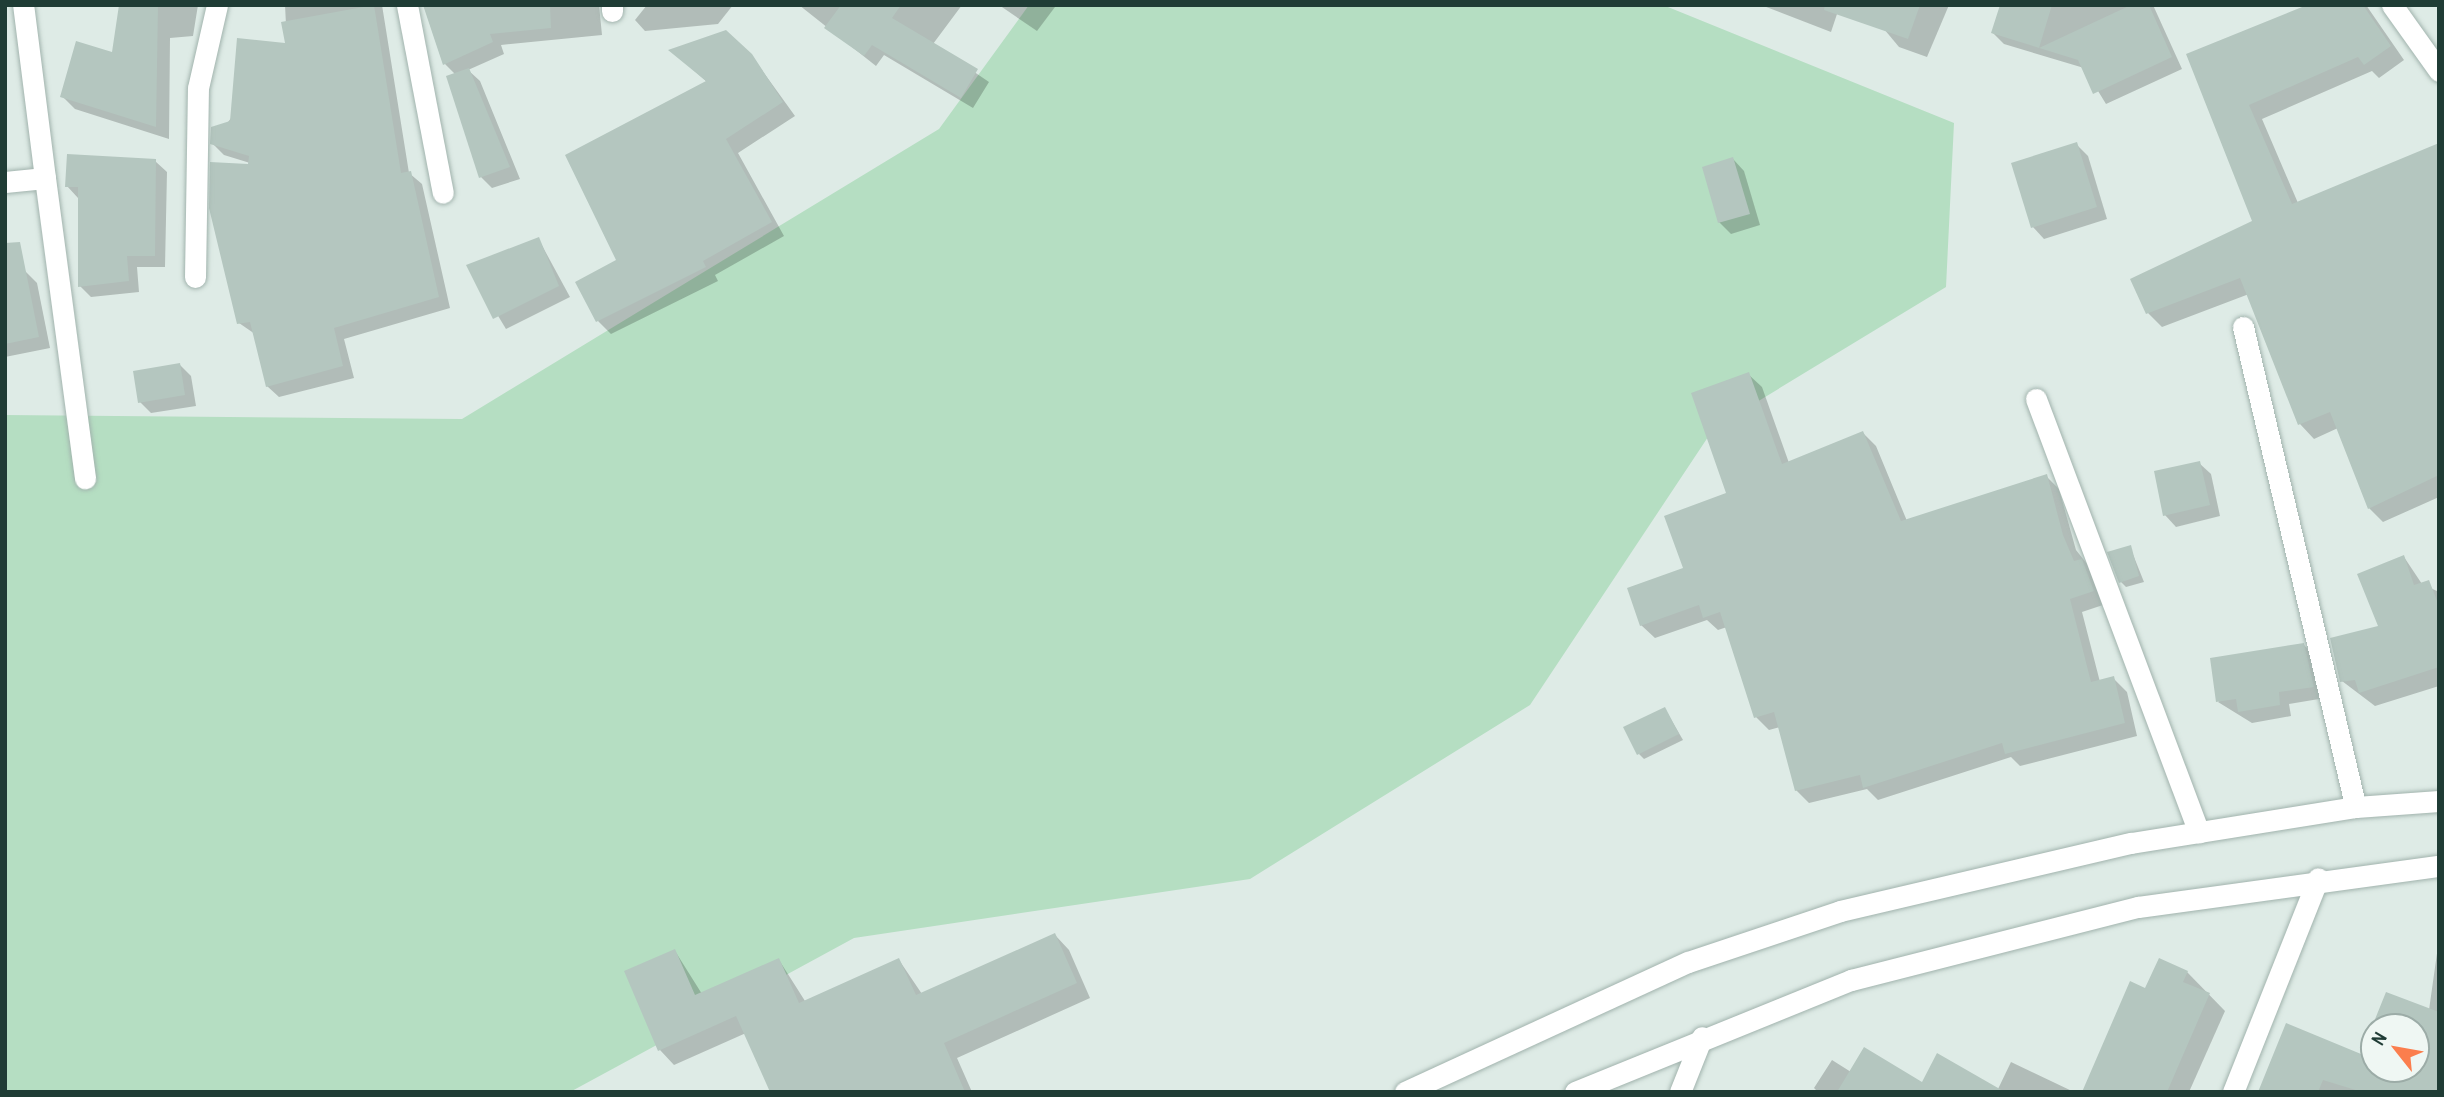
<!DOCTYPE html>
<html>
<head>
<meta charset="utf-8">
<style>
	body { margin:0 }
	#map { position:relative; width:2444px; height:1097px; overflow:hidden; background:#deebe6; font-family:"Archivo Narrow",sans-serif }
	div>[style] { position:absolute }
	[style*='--x'] { left:calc(var(--x)*1px); top:calc(var(--y)*1px); width:calc(var(--w)*1px); rotate:calc(var(--a)*1deg) }
	.green>* { inset:0; background:#b5dec2 }
	.shadow>* { inset:0; background:#0003 }
	.building>* { inset:0; background:#b4c6bf }
	.roads { filter:drop-shadow(0 0 2px #a1b3ad) drop-shadow(0 0 2px #a1b3ad) }
	.minor>* { height:21px; margin:-10.5px; padding:0 10.5px; transform-origin:10.5px; border-radius:10.5px; background:#fff }
	span { translate:-50% -50%; white-space:nowrap; text-align:center; line-height:1.15; -webkit-text-stroke:5px #eff7f3; paint-order:stroke }
	.frame { position:absolute; inset:0; border:7px solid #1f3c35; pointer-events:none }
	.north { position:absolute; left:2360px; top:1013px; width:70px; height:70px; box-sizing:border-box; background:#eff7f3; border:2px solid #9caca7; border-radius:50%; rotate:301deg; font-size:19px; font-weight:700; line-height:28px; text-align:center; color:#1f3c35 }
	.north::after { content:''; display:block; margin:auto; width:24px; height:32px; background:#fb7e4d; clip-path:polygon(50% 0,100% 100%,50% 72%,0 100%) }
</style>
</head>
<body>
<div id="map">
	<div class="green">
		<div style="clip-path:polygon(1029px 5px,1663px 5px,1954px 123px,1946px 287px,1714px 428px,1530px 705px,1250px 879px,854px 938px,570px 1092px,5px 1092px,5px 415px,462px 419px,939px 129px)"></div>
	</div>
	<div class="shadow">
		<div style="clip-path:polygon(121px 5px,198px 5px,193px 36px,170px 38px,169px 139px,75px 109px,62px 96px,113px 54px)"></div>
		<div style="clip-path:polygon(285px 5px,382px 5px,409px 173px,422px 184px,450px 308px,344px 339px,354px 378px,279px 397px,267px 386px,255px 334px,239px 323px,250px 163px,224px 155px,212px 143px,287px 45px)"></div>
		<div style="clip-path:polygon(425px 5px,599px 5px,602px 35px,501px 45px,504px 54px,468px 70px,480px 81px,520px 179px,492px 188px,481px 177px,455px 74px,445px 64px)"></div>
		<div style="clip-path:polygon(647px 5px,733px 5px,718px 24px,645px 31px,635px 20px)"></div>
		<div style="clip-path:polygon(799px 5px,962px 5px,933px 44px,989px 82px,973px 108px,884px 55px,876px 66px)"></div>
		<div style="clip-path:polygon(999px 5px,1053px 5px,1055px 7px,1037px 31px)"></div>
		<div style="clip-path:polygon(1761px 5px,1840px 5px,1831px 32px)"></div>
		<div style="clip-path:polygon(1864px 5px,1949px 5px,1927px 57px,1899px 47px)"></div>
		<div style="clip-path:polygon(2002px 5px,2153px 5px,2182px 69px,2106px 104px,2084px 68px,2004px 44px,1993px 33px)"></div>
		<div style="clip-path:polygon(2324px 5px,2366px 5px,2404px 60px,2379px 78px,2372px 71px,2262px 119px,2298px 203px,2439px 145px,2439px 497px,2383px 522px,2369px 508px,2338px 428px,2314px 439px,2300px 424px,2249px 294px,2162px 327px,2148px 313px,2254px 222px,2188px 55px)"></div>
		<div style="clip-path:polygon(671px 50px,751px 55px,795px 116px,738px 153px,784px 236px,715px 275px,718px 281px,611px 334px,598px 321px,618px 261px,707px 82px)"></div>
		<div style="clip-path:polygon(2076px 144px,2088px 156px,2107px 219px,2044px 239px,2033px 227px)"></div>
		<div style="clip-path:polygon(1733px 159px,1744px 171px,1760px 225px,1731px 234px,1719px 222px)"></div>
		<div style="clip-path:polygon(155px 161px,167px 172px,165px 267px,137px 267px,139px 292px,91px 297px,80px 286px,78px 198px,67px 186px)"></div>
		<div style="clip-path:polygon(539px 240px,570px 297px,506px 329px,468px 266px)"></div>
		<div style="clip-path:polygon(25px 271px,37px 283px,50px 348px,5px 357px,5px 275px)"></div>
		<div style="clip-path:polygon(180px 365px,191px 376px,196px 406px,151px 413px,140px 402px)"></div>
		<div style="clip-path:polygon(1748px 374px,1762px 387px,1789px 463px,1863px 433px,1876px 446px,1907px 521px,2046px 476px,2059px 489px,2076px 550px,2095px 574px,2106px 604px,2082px 612px,2100px 682px,2113px 678px,2127px 692px,2137px 736px,2020px 766px,2011px 757px,1878px 800px,1867px 789px,1809px 803px,1796px 790px,1780px 727px,1769px 730px,1756px 717px,1727px 627px,1718px 630px,1707px 620px,1655px 638px,1641px 625px,1685px 569px,1728px 494px)"></div>
		<div style="clip-path:polygon(2199px 463px,2211px 474px,2220px 516px,2176px 527px,2165px 515px)"></div>
		<div style="clip-path:polygon(2130px 547px,2144px 582px,2126px 587px,2121px 582px)"></div>
		<div style="clip-path:polygon(2404px 557px,2422px 584px,2439px 592px,2439px 686px,2375px 706px,2342px 681px,2380px 627px)"></div>
		<div style="clip-path:polygon(2303px 644px,2315px 656px,2325px 698px,2289px 704px,2291px 716px,2252px 723px,2218px 702px)"></div>
		<div style="clip-path:polygon(1665px 709px,1683px 740px,1644px 759px,1639px 754px)"></div>
		<div style="clip-path:polygon(1055px 935px,1069px 950px,1090px 998px,957px 1058px,972px 1092px,771px 1092px,746px 1033px,674px 1065px,660px 1050px,675px 951px,702px 994px,779px 960px,805px 1001px,899px 960px,922px 994px)"></div>
		<div style="clip-path:polygon(evenodd,2439px 939px,2439px 1092px,2262px 1092px,2362px 1056px,2387px 994px,2429px 1010px,2439px 939px,2374px 1027px,2416px 1027px,2416px 1069px,2374px 1069px,2374px 1027px)"></div>
		<div style="clip-path:polygon(2187px 972px,2225px 1011px,2189px 1092px,2084px 1092px,2146px 990px)"></div>
		<div style="clip-path:polygon(1832px 1060px,1851px 1072px,1922px 1084px,1998px 1089px,2011px 1062px,2074px 1092px,1818px 1092px,1814px 1088px)"></div>
	</div>
	<div class="building">
		<div style="clip-path:polygon(119px 5px,158px 5px,156px 127px,60px 97px,76px 41px,112px 52px)"></div>
		<div style="clip-path:polygon(374px 5px,401px 173px,411px 171px,439px 297px,334px 328px,343px 366px,266px 387px,250px 322px,237px 324px,209px 208px,210px 162px,248px 164px,249px 156px,210px 144px,211px 127px,230px 121px,237px 38px,285px 43px,281px 22px)"></div>
		<div style="clip-path:polygon(423px 5px,550px 5px,551px 28px,490px 34px,493px 42px,443px 65px)"></div>
		<div style="clip-path:polygon(841px 5px,901px 5px,892px 18px,978px 69px,961px 98px,872px 45px,864px 56px,824px 28px)"></div>
		<div style="clip-path:polygon(1825px 5px,1920px 5px,1908px 39px,1824px 10px)"></div>
		<div style="clip-path:polygon(2000px 5px,2052px 5px,2039px 48px,2131px 5px,2149px 5px,2172px 57px,2093px 94px,2078px 60px,1991px 33px)"></div>
		<div style="clip-path:polygon(2307px 5px,2363px 5px,2391px 46px,2364px 65px,2358px 57px,2249px 105px,2292px 204px,2439px 143px,2439px 475px,2368px 509px,2330px 412px,2298px 425px,2240px 278px,2146px 314px,2130px 279px,2252px 221px,2186px 54px)"></div>
		<div style="clip-path:polygon(726px 30px,752px 54px,783px 102px,726px 139px,772px 222px,703px 261px,706px 267px,596px 322px,575px 282px,616px 260px,565px 155px,706px 81px,668px 50px)"></div>
		<div style="clip-path:polygon(469px 68px,510px 167px,479px 178px,446px 76px)"></div>
		<div style="clip-path:polygon(2077px 142px,2097px 207px,2031px 228px,2011px 163px)"></div>
		<div style="clip-path:polygon(67px 154px,156px 159px,155px 256px,127px 256px,129px 281px,78px 287px,78px 187px,65px 187px)"></div>
		<div style="clip-path:polygon(1733px 157px,1750px 214px,1718px 223px,1702px 167px)"></div>
		<div style="clip-path:polygon(539px 237px,559px 286px,493px 319px,466px 265px)"></div>
		<div style="clip-path:polygon(20px 242px,39px 337px,5px 344px,5px 243px)"></div>
		<div style="clip-path:polygon(180px 363px,185px 395px,138px 403px,133px 371px)"></div>
		<div style="clip-path:polygon(1749px 372px,1782px 464px,1863px 431px,1901px 521px,2047px 474px,2063px 535px,2074px 561px,2082px 559px,2094px 591px,2070px 599px,2091px 682px,2114px 676px,2125px 723px,2005px 754px,2002px 743px,1863px 788px,1860px 775px,1795px 791px,1774px 712px,1754px 718px,1720px 612px,1703px 618px,1699px 605px,1640px 626px,1627px 588px,1683px 568px,1664px 516px,1726px 493px,1691px 393px)"></div>
		<div style="clip-path:polygon(2200px 461px,2210px 505px,2163px 516px,2154px 471px)"></div>
		<div style="clip-path:polygon(2131px 545px,2139px 576px,2119px 583px,2107px 552px)"></div>
		<div style="clip-path:polygon(2404px 555px,2414px 585px,2429px 580px,2439px 606px,2439px 667px,2359px 693px,2355px 680px,2340px 682px,2330px 638px,2378px 626px,2357px 574px)"></div>
		<div style="clip-path:polygon(2304px 643px,2314px 687px,2279px 692px,2280px 705px,2238px 712px,2236px 699px,2216px 702px,2210px 658px)"></div>
		<div style="clip-path:polygon(1665px 707px,1679px 734px,1637px 755px,1623px 727px)"></div>
		<div style="clip-path:polygon(1055px 933px,1077px 983px,944px 1043px,965px 1092px,770px 1092px,736px 1016px,658px 1051px,624px 971px,675px 949px,695px 995px,779px 958px,799px 1003px,899px 958px,916px 995px)"></div>
		<div style="clip-path:polygon(2159px 958px,2188px 971px,2183px 982px,2210px 993px,2167px 1092px,2082px 1092px,2130px 981px,2145px 988px)"></div>
		<div style="clip-path:polygon(evenodd,2386px 992px,2439px 1012px,2439px 1092px,2362px 1092px,2323px 1080px,2318px 1092px,2258px 1092px,2286px 1023px,2361px 1054px,2386px 992px,2374px 1027px,2416px 1027px,2416px 1069px,2374px 1069px,2374px 1027px)"></div>
		<div style="clip-path:polygon(1864px 1047px,1922px 1082px,1937px 1053px,2005px 1092px,1837px 1092px)"></div>
	</div>
	<div class="roads">
		<div class="minor">
			<div style="--x:407;--y:5;--w:191;--a:79.2"></div>
			<div style="--x:612;--y:5;--w:6;--a:90"></div>
			<div style="--x:2392;--y:5;--w:81;--a:54.5"></div>
			<div style="--x:45;--y:178;--w:303;--a:82.4"></div>
			<div style="--x:5;--y:182;--w:40;--a:-5.7"></div>
			<div style="--x:45;--y:178;--w:174;--a:-97.2"></div>
			<div style="--x:195;--y:277;--w:189;--a:-89.1"></div>
			<div style="--x:198;--y:88;--w:85;--a:-77.1"></div>
			<div style="--x:2243;--y:327;--w:493;--a:76.8"></div>
			<div style="--x:2036;--y:399;--w:463;--a:69.4"></div>
			<div style="--x:1405;--y:1092;--w:311;--a:-24.7"></div>
			<div style="--x:1688;--y:962;--w:160;--a:-18.5"></div>
			<div style="--x:1840;--y:911;--w:299;--a:-13.2"></div>
			<div style="--x:2131;--y:843;--w:228;--a:-9.1"></div>
			<div style="--x:2356;--y:807;--w:83;--a:-4.1"></div>
			<div style="--x:1575;--y:1092;--w:298;--a:-22.1"></div>
			<div style="--x:1851;--y:980;--w:296;--a:-14.3"></div>
			<div style="--x:2138;--y:907;--w:304;--a:-7.8"></div>
			<div style="--x:1680;--y:1092;--w:59;--a:-68.2"></div>
			<div style="--x:2233;--y:1092;--w:230;--a:-68.3"></div>
		</div>
	</div>
	<div class="frame"></div>
	<div class="north">N</div>
</div>
</body>
</html>
